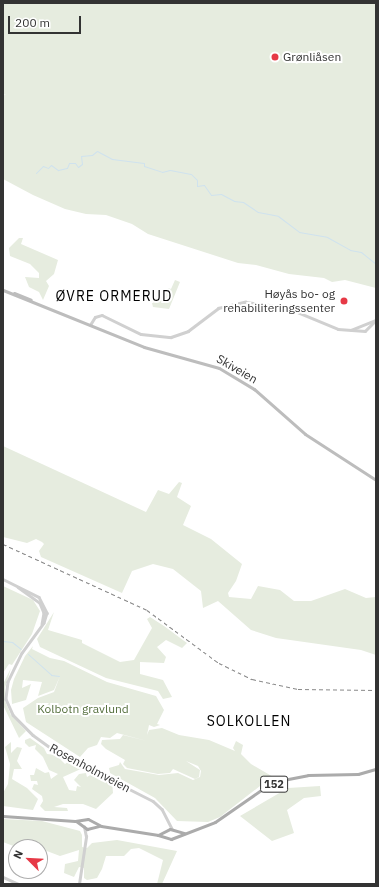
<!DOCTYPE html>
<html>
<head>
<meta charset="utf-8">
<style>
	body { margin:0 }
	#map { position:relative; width:379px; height:887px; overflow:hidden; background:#fff; font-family:"IBM Plex Sans",sans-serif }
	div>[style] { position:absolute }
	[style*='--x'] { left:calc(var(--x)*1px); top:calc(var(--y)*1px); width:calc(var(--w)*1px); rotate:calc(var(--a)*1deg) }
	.green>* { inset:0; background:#e6ecdf }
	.stream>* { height:1px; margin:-0.5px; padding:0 0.5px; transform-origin:0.5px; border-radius:0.5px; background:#cfe2ee }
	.tertiary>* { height:2.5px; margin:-1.25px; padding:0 1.25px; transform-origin:1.25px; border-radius:1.25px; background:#d0d0d0 }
	.secondary>* { height:3px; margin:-1.5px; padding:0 1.5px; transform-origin:1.5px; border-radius:1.5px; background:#bdbdbd }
	.primary>* { height:3px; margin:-1.5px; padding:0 1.5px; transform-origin:1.5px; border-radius:1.5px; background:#ababab }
	.rail>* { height:1px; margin-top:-0.5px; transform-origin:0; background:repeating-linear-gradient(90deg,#888 0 4px,transparent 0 7px) }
	.dots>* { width:11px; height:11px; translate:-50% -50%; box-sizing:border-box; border:2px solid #fff; border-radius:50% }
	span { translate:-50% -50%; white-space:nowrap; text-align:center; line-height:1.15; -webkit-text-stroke:4px #fff; paint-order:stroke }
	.shield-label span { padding:1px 3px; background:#fff; border:1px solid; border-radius:3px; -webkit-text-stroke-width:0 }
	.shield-label { font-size:11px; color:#333; font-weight:700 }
	.poi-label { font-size:12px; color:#333 }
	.left { translate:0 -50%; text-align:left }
	.right { translate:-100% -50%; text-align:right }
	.street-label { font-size:12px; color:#333 }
	.park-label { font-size:12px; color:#56703f }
	.quarter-label { font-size:14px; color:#000; letter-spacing:1px }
	.frame { position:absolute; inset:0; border:4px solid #333; pointer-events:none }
	.north { position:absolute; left:8px; top:839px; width:40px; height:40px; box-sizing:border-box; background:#fff; border:1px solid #adadad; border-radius:50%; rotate:294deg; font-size:11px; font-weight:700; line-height:16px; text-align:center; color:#333 }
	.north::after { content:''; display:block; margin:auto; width:14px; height:18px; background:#e63946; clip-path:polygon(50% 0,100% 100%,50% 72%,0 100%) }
	.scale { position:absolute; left:8px; top:16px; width:73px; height:18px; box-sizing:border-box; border:2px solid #333; border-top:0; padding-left:5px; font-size:12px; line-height:14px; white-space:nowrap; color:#333; -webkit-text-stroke:3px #fff; paint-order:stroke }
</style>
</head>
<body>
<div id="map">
	<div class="green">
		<div style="clip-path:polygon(3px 3px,376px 3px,376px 288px,345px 280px,332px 282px,324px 278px,289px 274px,256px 265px,238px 263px,148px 234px,132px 224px,106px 215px,86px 214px,65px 209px,33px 195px,3px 179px,3px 96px,6px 94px,3px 95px)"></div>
		<div style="clip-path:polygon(19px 238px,23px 238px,21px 244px,58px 260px,54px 274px,46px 281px,49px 286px,43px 300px,39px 292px,29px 287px,25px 277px,39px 278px,39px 273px,30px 264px,10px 256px,9px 248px)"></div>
		<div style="clip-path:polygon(175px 280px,180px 282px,169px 309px,153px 307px,152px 303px,160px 299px,168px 288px,171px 289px)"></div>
		<div style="clip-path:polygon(3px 446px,146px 512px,158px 490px,169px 494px,179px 482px,182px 483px,177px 497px,191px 506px,183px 525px,211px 539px,242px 564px,236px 581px,228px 593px,229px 597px,251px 599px,258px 586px,280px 590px,294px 601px,311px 601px,345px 589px,366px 598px,376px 597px,376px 655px,361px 650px,276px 638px,251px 630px,218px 601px,203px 608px,201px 591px,173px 569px,153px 564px,132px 571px,122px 593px,41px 557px,39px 551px,44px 544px,42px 542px,36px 539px,27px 543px,3px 537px)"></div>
		<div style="clip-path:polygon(3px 586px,33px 600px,40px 611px,32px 634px,12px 665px,9px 664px,3px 673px)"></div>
		<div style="clip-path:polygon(54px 612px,48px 630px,82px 640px,82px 643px,120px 662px,134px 660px,152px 628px,147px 619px,150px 617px,164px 626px,187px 643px,182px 648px,166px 640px,157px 647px,166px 657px,164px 663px,140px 662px,140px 674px,163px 680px,172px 697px,163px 699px,158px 691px,106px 678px,40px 647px,37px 639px)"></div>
		<div style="clip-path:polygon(33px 646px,32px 649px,50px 658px,64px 661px,107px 682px,156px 696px,164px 710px,157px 724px,160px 725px,154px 727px,149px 725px,147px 735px,149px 730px,162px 728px,179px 735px,209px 740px,235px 751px,233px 748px,236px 741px,243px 745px,241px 754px,251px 764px,275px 778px,260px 786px,220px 817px,208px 822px,177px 821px,155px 798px,110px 773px,109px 768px,119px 765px,120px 762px,125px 769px,159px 775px,178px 773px,193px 780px,200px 777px,201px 771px,198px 766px,186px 761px,200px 770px,199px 777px,195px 779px,173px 769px,170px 773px,158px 774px,127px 768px,123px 764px,125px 760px,106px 749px,101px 744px,102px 740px,120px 739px,123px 735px,147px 741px,117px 733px,110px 738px,101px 737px,97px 745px,88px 748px,80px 757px,26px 722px,23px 708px,38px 698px,54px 692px,60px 676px,54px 690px,38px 696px,42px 682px,23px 680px,22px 688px,31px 684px,26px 700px,12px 704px,11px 690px,14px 679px,25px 656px)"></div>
		<div style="clip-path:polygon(11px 668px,5px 688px,5px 701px,11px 715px,26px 731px,19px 738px,3px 705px,3px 684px)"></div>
		<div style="clip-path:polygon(evenodd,30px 738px,44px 748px,47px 754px,56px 755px,65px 764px,71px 760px,112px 781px,113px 793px,96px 809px,83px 804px,63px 804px,54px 807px,67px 808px,68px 811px,45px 811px,40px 806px,43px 801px,42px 796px,32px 789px,34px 784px,38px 785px,37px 781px,31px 781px,30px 775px,34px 775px,36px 768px,45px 773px,49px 772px,51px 779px,58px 774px,49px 770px,43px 757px,35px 749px,36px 745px,29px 747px,25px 743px,25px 740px,30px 738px,83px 768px,92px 774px,87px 777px,86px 773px,79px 774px,74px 780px,81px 787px,77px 786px,76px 791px,69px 790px,63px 777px,83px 768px)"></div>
		<div style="clip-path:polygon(11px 742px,11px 753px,17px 747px,22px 748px,17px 761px,22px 769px,14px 769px,12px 779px,27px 788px,38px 799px,33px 810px,3px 806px,3px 793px,8px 784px,10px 764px,5px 747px)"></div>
		<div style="clip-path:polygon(320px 786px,321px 796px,304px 798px,287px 810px,294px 833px,272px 841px,240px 816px,288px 788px)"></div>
		<div style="clip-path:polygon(3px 819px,42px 821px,80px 831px,82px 835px,82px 847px,87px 848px,92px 843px,117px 840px,177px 851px,162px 884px,157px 884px,163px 860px,139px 848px,131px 849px,124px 856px,106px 856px,102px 869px,97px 878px,87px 880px,84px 878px,84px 868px,79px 867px,74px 877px,64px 873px,65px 864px,78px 861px,79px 850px,60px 856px,31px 845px,16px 847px,3px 842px)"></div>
	</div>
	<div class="stream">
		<div style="--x:36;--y:173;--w:10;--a:-45"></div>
		<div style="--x:43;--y:166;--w:5;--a:22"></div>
		<div style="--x:48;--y:168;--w:4;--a:-45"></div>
		<div style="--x:51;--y:165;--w:9;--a:36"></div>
		<div style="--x:58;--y:170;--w:9;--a:-13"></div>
		<div style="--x:67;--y:168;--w:5;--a:-68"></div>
		<div style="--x:69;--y:163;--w:6;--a:0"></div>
		<div style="--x:75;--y:163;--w:5;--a:53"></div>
		<div style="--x:78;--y:167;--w:5;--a:-37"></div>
		<div style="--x:82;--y:164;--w:8;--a:-97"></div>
		<div style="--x:81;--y:156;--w:11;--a:-5"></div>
		<div style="--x:92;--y:155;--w:6;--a:-39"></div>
		<div style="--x:97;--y:151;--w:17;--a:28"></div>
		<div style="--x:112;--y:159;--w:32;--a:7"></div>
		<div style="--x:144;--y:163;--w:3;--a:90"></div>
		<div style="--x:144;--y:166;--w:19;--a:18"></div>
		<div style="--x:162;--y:172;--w:8;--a:-14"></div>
		<div style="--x:170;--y:170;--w:21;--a:11"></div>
		<div style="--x:191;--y:174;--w:8;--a:45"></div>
		<div style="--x:197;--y:180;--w:6;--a:90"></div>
		<div style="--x:197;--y:186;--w:7;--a:-8"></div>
		<div style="--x:204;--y:185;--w:12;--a:55"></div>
		<div style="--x:211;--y:195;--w:10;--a:-6"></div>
		<div style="--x:221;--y:194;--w:15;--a:28"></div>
		<div style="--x:234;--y:201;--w:9;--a:6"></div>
		<div style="--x:243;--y:202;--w:18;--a:34"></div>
		<div style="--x:258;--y:212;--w:20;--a:11"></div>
		<div style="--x:278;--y:216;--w:26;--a:37"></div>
		<div style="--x:299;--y:232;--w:28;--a:10"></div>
		<div style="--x:327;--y:237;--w:26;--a:29"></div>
		<div style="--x:350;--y:250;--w:11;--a:10"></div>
		<div style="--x:361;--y:252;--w:19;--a:39"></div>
		<div style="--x:3;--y:641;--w:9;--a:6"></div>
		<div style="--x:12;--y:642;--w:11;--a:38"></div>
		<div style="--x:28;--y:654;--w:31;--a:42"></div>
		<div style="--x:51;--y:675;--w:8;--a:7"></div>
	</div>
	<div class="tertiary">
		<div style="--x:90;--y:325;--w:9;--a:-58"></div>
		<div style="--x:95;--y:317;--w:7;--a:-16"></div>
		<div style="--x:102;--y:315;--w:43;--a:26"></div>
		<div style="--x:141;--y:334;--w:30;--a:6"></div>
		<div style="--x:171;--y:337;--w:18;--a:-19"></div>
		<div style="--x:188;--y:331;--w:38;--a:-37"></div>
		<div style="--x:218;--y:308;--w:28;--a:-13"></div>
		<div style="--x:245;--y:302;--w:40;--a:7.1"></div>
		<div style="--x:285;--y:307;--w:57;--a:22.5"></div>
		<div style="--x:338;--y:329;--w:27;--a:4"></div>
		<div style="--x:365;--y:331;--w:16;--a:-45"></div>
		<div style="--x:351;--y:330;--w:27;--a:-22"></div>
		<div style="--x:3;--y:579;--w:40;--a:26.6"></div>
		<div style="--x:39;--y:597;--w:18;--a:63"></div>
		<div style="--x:47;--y:613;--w:10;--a:107"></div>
		<div style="--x:44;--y:623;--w:37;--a:126"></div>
		<div style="--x:22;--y:653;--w:32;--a:116"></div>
		<div style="--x:8;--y:682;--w:17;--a:97"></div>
		<div style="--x:6;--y:699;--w:17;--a:66"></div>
		<div style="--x:13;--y:715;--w:28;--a:45"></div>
		<div style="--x:33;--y:735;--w:31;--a:36"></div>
		<div style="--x:58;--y:753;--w:106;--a:26.8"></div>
		<div style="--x:153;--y:801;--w:12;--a:42"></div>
		<div style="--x:162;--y:809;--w:22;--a:63"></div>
		<div style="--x:18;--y:587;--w:27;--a:36"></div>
		<div style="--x:40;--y:603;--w:11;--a:68"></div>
		<div style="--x:44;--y:613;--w:11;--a:100"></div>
		<div style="--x:3;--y:877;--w:17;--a:24"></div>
		<div style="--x:79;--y:884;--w:48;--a:-81.5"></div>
		<div style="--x:86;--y:837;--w:10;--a:-101"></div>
	</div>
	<div class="secondary">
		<div style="--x:3;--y:290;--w:152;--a:22"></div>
		<div style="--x:144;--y:347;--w:78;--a:15.6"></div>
		<div style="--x:219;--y:368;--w:41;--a:31"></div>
		<div style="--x:254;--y:389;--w:68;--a:41.4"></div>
		<div style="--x:305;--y:434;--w:85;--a:32.9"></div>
		<div style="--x:14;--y:293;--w:18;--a:22"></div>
	</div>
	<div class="primary">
		<div style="--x:3;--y:816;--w:72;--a:4"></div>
		<div style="--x:75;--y:821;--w:13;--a:-9"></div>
		<div style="--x:88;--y:819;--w:15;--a:28"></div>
		<div style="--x:101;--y:826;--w:58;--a:9"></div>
		<div style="--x:158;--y:835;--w:14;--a:17"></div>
		<div style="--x:171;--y:839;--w:47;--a:-21.1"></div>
		<div style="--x:215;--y:822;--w:56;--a:-34.8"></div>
		<div style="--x:261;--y:790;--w:24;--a:-24"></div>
		<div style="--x:283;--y:780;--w:25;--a:-11"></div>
		<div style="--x:308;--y:775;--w:50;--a:-1.1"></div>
		<div style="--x:358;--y:774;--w:19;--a:-16"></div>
		<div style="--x:76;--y:821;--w:14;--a:36"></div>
		<div style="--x:87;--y:829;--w:12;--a:-14"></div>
		<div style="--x:158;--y:835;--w:13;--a:-27"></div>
		<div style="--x:170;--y:829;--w:15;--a:16"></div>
	</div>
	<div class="rail">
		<div style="--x:3;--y:544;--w:158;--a:24.6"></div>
		<div style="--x:147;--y:610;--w:89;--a:36.4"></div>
		<div style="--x:219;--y:663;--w:37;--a:26"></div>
		<div style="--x:252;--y:679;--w:47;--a:12.3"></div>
		<div style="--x:298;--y:689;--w:78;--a:0.7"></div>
	</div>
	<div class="dots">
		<div style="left:275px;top:57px;background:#e63946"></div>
		<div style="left:344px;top:301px;background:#e63946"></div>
	</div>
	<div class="shield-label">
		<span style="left:274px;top:784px">152</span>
	</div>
	<div class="poi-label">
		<span class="left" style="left:283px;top:57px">Grønliåsen</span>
		<span class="right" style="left:335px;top:301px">Høyås bo- og<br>rehabiliteringssenter</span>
	</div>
	<div class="street-label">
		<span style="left:237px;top:369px;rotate:30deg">Skiveien</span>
		<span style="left:90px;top:768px;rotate:28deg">Rosenholmveien</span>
	</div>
	<div class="park-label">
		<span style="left:83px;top:709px">Kolbotn gravlund</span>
	</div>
	<div class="quarter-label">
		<span style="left:114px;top:296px">ØVRE ORMERUD</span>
		<span style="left:249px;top:721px">SOLKOLLEN</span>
	</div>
	<div class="frame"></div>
	<div class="north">N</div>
	<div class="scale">200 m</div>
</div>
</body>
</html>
